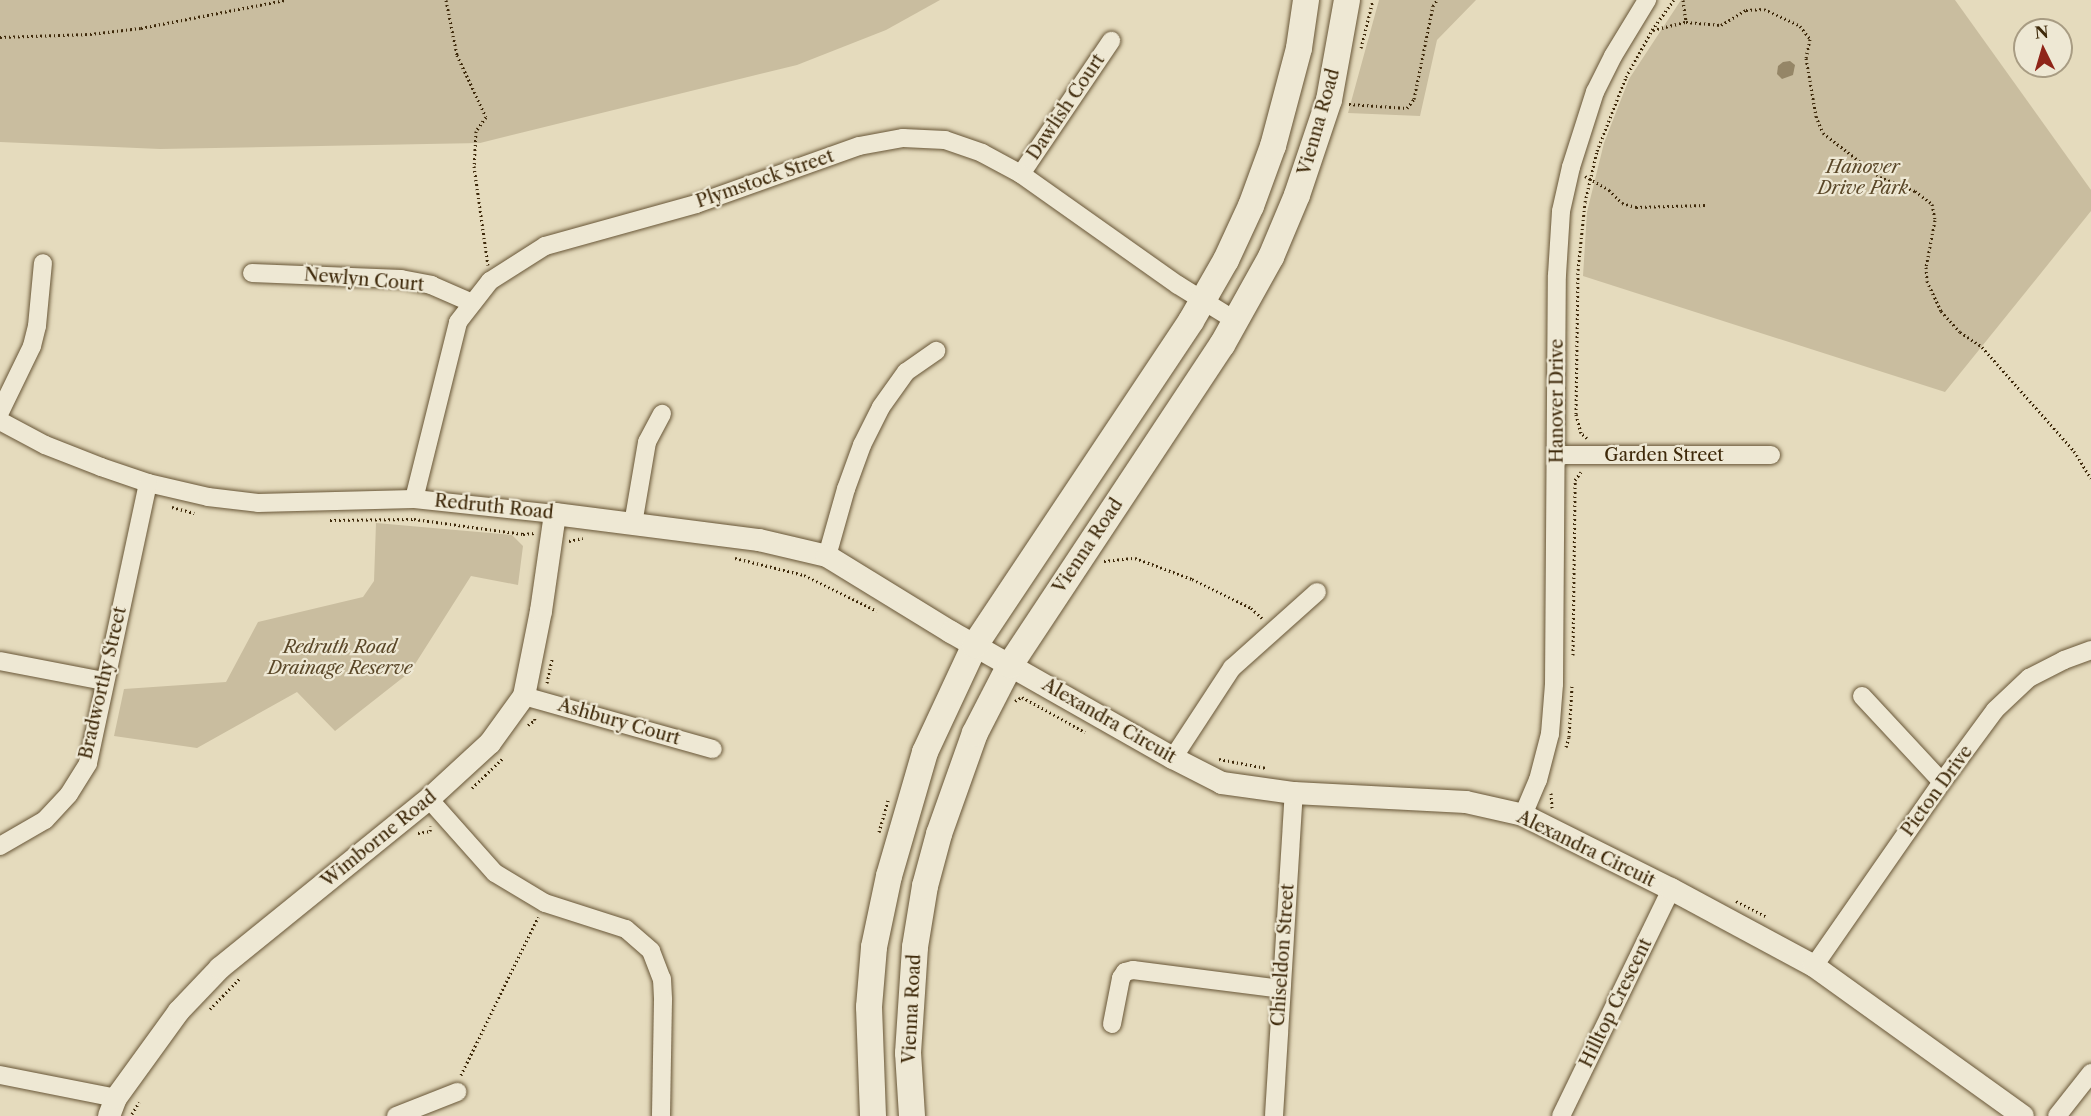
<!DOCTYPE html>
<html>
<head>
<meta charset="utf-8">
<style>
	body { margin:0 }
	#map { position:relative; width:2091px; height:1116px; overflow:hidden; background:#e5dbbd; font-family:"Libre Caslon Text",serif }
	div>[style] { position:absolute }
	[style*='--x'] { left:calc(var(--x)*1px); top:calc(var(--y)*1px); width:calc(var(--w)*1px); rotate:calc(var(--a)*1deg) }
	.green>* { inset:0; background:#c9bd9f }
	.building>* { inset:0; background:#958667 }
	.path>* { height:3px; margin-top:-1.5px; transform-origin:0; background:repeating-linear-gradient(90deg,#3e290a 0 1.5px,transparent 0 4.5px) }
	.roads { filter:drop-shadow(0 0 2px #685637) drop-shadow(0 0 2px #685637) }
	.minor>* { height:18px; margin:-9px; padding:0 9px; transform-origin:9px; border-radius:9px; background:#eee8d4 }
	.tertiary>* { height:22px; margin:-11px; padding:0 11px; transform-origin:11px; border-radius:11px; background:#eee8d4 }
	.secondary>* { height:26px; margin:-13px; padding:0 13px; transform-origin:13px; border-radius:13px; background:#eee8d4 }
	span { translate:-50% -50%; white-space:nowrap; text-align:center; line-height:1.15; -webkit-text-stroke:4.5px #eee8d4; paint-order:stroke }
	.street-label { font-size:18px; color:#3e290a }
	.park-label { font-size:18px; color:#5a4728; font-style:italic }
	.north { position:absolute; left:2013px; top:18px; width:60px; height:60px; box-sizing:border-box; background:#eee8d4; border:2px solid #a89c83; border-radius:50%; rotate:355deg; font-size:16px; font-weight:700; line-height:24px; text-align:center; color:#3e290a }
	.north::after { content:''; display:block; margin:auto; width:21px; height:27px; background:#8f2418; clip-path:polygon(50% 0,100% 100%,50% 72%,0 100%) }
</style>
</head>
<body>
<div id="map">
	<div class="green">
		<div style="clip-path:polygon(0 0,940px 0,886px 30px,797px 65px,480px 143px,160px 149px,0 142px)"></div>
		<div style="clip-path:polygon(1379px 0,1476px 0,1437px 40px,1420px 116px,1348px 113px)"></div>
		<div style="clip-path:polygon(1681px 0,1955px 0,2091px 190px,2091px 211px,1945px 392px,1583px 276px,1587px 212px,1604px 143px,1629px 79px)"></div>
		<div style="clip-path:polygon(376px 523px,512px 535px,523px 546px,518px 585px,471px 576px,410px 672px,335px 731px,297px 692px,197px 748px,114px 736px,124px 689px,226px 682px,258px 622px,363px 597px,374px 581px)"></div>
	</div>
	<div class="building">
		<div style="clip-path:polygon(1790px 61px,1795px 65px,1793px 75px,1782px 79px,1777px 74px,1778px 66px,1783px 62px)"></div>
	</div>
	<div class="path">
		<div style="--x:446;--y:0;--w:56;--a:78.7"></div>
		<div style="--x:457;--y:55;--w:68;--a:64.9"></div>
		<div style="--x:486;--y:117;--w:17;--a:126"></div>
		<div style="--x:476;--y:131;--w:35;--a:93"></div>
		<div style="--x:474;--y:166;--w:100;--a:82"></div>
		<div style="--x:1683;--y:0;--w:22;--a:82"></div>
		<div style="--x:1686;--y:22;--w:35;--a:5"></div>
		<div style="--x:1721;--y:25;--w:29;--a:-31"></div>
		<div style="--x:1746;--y:10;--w:18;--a:-3"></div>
		<div style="--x:1764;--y:9;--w:40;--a:25"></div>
		<div style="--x:1800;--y:26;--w:16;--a:52"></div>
		<div style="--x:1810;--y:39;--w:19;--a:102"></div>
		<div style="--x:1806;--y:58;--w:59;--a:80.2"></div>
		<div style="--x:1816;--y:116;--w:18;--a:68"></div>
		<div style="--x:1823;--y:133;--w:72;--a:37.7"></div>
		<div style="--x:1880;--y:177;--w:38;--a:22"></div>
		<div style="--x:1915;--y:191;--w:21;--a:37"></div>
		<div style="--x:1932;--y:204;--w:16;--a:79"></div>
		<div style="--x:1935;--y:220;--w:48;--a:100.8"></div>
		<div style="--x:1926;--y:267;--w:14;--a:86"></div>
		<div style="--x:1927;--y:281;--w:33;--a:65"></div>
		<div style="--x:1941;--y:311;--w:28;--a:48"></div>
		<div style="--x:1960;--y:332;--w:27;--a:34"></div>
		<div style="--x:1982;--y:347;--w:139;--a:48.5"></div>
		<div style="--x:2074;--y:451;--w:32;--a:58"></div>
		<div style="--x:1653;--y:30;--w:34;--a:-14"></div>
		<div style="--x:0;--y:37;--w:90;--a:-1.9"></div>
		<div style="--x:90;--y:34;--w:51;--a:-6.7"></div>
		<div style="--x:141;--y:28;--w:147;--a:-11"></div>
		<div style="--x:1361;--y:48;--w:49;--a:-76"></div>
		<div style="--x:1349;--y:104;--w:58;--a:3.9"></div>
		<div style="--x:1407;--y:108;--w:11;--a:-52"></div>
		<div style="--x:1414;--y:99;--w:95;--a:-78.5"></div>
		<div style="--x:1433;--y:6;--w:7;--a:-56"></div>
		<div style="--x:1585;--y:176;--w:28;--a:30"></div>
		<div style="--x:1609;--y:190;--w:18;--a:45"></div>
		<div style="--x:1622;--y:203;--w:15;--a:16"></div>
		<div style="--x:1636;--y:207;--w:70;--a:-1.6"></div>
		<div style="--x:1587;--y:438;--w:8;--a:-140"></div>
		<div style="--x:1581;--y:433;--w:20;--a:-105"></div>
		<div style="--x:1576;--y:414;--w:144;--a:-89.2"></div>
		<div style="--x:1578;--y:270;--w:68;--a:-84.1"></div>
		<div style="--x:1585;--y:202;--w:52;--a:-76.8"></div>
		<div style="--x:1597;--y:151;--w:79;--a:-68.6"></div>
		<div style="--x:1626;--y:77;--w:54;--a:-61"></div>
		<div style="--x:1652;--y:30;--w:37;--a:-54"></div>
		<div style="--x:172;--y:507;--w:23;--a:15"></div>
		<div style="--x:330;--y:520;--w:84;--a:-0.7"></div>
		<div style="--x:414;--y:519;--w:110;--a:7.8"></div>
		<div style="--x:523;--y:534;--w:12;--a:-5"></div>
		<div style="--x:569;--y:541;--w:14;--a:-12"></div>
		<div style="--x:735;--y:558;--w:71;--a:13.8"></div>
		<div style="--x:804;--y:575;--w:81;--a:26.3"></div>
		<div style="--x:1104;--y:561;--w:31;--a:-6"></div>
		<div style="--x:1135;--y:558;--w:61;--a:20.2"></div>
		<div style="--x:1192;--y:579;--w:66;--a:26.2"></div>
		<div style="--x:1251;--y:608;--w:15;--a:42"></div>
		<div style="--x:1573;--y:655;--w:175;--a:-89.3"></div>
		<div style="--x:1575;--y:480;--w:10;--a:-53"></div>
		<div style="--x:547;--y:683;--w:24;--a:-78"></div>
		<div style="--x:1015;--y:701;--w:8;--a:-30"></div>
		<div style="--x:1022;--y:697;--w:72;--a:29.1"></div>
		<div style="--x:528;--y:725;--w:9;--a:-36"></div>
		<div style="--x:535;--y:720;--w:4;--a:-104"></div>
		<div style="--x:1566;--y:747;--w:10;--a:-73"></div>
		<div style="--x:1569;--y:737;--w:51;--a:-86.6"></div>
		<div style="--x:1219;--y:759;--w:48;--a:10.8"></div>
		<div style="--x:472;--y:788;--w:42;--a:-44"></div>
		<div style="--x:1551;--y:793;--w:15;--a:86"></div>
		<div style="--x:879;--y:832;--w:33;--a:-74"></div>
		<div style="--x:418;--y:833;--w:12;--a:-9"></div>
		<div style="--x:430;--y:831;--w:5;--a:-79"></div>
		<div style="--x:1736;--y:901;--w:33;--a:27"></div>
		<div style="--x:210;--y:1009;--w:45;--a:-45.9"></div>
		<div style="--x:461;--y:1075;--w:176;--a:-64"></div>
		<div style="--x:132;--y:1114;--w:14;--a:-60"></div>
	</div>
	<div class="roads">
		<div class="minor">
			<div style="--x:1021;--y:174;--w:161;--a:-55.9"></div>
			<div style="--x:252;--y:273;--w:149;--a:2.3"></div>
			<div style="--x:401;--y:279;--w:31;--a:11"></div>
			<div style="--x:431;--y:285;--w:45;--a:23.7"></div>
			<div style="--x:0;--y:412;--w:73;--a:-64.1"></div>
			<div style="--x:32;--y:346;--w:21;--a:-76"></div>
			<div style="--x:37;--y:326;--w:63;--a:-84.6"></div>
			<div style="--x:0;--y:421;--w:51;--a:28.1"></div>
			<div style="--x:45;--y:445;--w:60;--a:21.4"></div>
			<div style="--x:101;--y:467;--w:50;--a:18.8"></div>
			<div style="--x:148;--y:483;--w:62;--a:13.1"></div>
			<div style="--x:208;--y:497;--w:50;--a:6.8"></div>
			<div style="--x:258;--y:503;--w:156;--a:-1.5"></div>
			<div style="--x:414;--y:499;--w:142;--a:6.1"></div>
			<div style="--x:1557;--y:455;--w:214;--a:0"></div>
			<div style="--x:414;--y:499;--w:182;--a:-76"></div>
			<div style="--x:458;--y:322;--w:52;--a:-52"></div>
			<div style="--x:490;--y:281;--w:65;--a:-32.5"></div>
			<div style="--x:545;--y:246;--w:157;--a:-15.5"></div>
			<div style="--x:696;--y:204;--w:173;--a:-19.6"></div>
			<div style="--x:859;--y:146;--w:45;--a:-10.3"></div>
			<div style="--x:903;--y:138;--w:42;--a:2.7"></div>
			<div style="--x:945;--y:140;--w:39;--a:19"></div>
			<div style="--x:982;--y:153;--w:44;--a:28.3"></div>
			<div style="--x:1021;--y:174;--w:192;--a:35.3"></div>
			<div style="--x:1178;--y:285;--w:68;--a:31.8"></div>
			<div style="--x:633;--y:524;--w:83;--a:-80.3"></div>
			<div style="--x:647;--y:442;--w:32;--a:-62"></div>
			<div style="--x:827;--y:556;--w:70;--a:-74.2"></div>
			<div style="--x:846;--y:489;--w:47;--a:-70"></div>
			<div style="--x:862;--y:445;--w:42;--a:-63.4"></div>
			<div style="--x:881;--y:407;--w:43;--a:-54.5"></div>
			<div style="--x:906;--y:372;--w:37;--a:-35"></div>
			<div style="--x:0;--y:661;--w:106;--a:10.9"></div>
			<div style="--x:524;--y:696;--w:196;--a:15.7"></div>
			<div style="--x:1862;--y:696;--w:117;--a:47.1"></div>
			<div style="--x:1173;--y:758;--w:108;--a:-56.8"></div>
			<div style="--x:1232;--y:668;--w:114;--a:-41.8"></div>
			<div style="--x:429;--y:799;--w:99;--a:48.3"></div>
			<div style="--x:495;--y:873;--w:58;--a:31"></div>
			<div style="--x:545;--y:903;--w:85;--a:17.8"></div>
			<div style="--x:626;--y:929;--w:33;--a:41"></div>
			<div style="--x:651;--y:951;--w:30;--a:69"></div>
			<div style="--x:662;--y:979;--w:21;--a:87"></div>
			<div style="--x:663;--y:1000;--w:116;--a:91"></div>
			<div style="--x:1523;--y:815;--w:38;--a:-67"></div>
			<div style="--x:1538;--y:780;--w:48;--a:-75.4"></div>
			<div style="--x:1550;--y:734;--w:50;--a:-85.4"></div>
			<div style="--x:1554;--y:684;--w:409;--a:-89.6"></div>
			<div style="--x:1557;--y:275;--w:64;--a:-86.4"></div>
			<div style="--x:1561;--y:211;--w:45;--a:-77.2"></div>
			<div style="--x:1571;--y:167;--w:79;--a:-72.3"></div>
			<div style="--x:1595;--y:92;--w:40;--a:-63.4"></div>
			<div style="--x:1613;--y:56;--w:66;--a:-58.7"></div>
			<div style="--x:0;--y:846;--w:52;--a:-30"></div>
			<div style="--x:45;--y:820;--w:35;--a:-47"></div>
			<div style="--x:69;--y:794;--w:36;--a:-58"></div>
			<div style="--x:88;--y:763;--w:286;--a:-77.9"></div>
			<div style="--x:1814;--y:966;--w:224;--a:-55.2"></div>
			<div style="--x:1942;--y:782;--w:89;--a:-53.6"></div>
			<div style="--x:1995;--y:710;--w:47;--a:-43.3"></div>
			<div style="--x:2029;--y:678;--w:39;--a:-27"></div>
			<div style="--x:2064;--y:660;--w:29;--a:-20"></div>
			<div style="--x:1112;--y:1024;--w:47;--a:-78.9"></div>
			<div style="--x:1121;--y:978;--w:7;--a:-56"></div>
			<div style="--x:1125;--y:972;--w:8;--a:-14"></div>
			<div style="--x:1133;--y:970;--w:149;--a:7.3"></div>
			<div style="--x:0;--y:1075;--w:118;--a:11.2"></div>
			<div style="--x:396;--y:1116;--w:66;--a:-21.5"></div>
			<div style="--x:1274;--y:1116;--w:324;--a:-86.5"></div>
			<div style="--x:1561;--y:1116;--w:252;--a:-64.1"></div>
			<div style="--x:2057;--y:1116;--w:55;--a:-51.7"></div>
		</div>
		<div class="tertiary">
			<div style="--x:109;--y:1116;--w:19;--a:-69"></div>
			<div style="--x:116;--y:1098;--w:107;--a:-54.1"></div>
			<div style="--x:179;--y:1011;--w:59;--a:-46.4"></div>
			<div style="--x:220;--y:968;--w:269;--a:-39"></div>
			<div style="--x:429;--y:799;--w:83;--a:-42.6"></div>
			<div style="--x:490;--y:743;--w:58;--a:-54.1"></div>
			<div style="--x:524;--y:696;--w:87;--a:-78.7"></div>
			<div style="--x:541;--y:611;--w:98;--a:-81.8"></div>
			<div style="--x:555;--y:514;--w:206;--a:7.3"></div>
			<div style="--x:759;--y:540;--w:70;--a:13.2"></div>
			<div style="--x:827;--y:556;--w:145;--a:31.5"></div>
			<div style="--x:951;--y:632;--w:255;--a:29.6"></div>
			<div style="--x:1173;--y:758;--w:55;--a:27"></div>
			<div style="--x:1222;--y:783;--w:73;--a:7.9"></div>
			<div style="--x:1294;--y:793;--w:172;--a:3"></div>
			<div style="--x:1466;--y:802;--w:58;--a:12.8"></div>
			<div style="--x:1523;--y:815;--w:165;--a:26.6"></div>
			<div style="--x:1671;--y:889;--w:162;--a:28.3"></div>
			<div style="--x:1814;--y:966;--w:257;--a:35.7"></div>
		</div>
		<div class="secondary">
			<div style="--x:873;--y:1116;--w:109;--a:-92.1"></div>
			<div style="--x:869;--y:1007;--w:60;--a:-85.2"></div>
			<div style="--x:874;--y:947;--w:73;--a:-78.1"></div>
			<div style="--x:889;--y:876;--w:129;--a:-73.8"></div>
			<div style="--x:925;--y:752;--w:118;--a:-65"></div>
			<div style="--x:975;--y:645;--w:389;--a:-56.3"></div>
			<div style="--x:1191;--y:321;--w:70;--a:-60.2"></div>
			<div style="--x:1226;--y:260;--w:60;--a:-65.2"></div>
			<div style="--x:1251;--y:206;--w:64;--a:-69.9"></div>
			<div style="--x:1273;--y:146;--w:101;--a:-75.1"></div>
			<div style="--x:1299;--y:48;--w:49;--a:-81.7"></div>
			<div style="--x:912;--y:1116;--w:63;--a:-93.6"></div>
			<div style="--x:908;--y:1053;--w:106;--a:-86.2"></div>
			<div style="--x:915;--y:947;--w:62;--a:-80.7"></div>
			<div style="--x:925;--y:886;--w:54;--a:-74.9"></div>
			<div style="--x:939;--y:834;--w:107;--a:-70.4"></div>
			<div style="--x:975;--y:733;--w:76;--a:-62.8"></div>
			<div style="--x:1010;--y:665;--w:384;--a:-56.5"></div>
			<div style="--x:1222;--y:345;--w:101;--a:-60.9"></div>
			<div style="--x:1271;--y:257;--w:67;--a:-67.2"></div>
			<div style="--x:1297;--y:195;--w:100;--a:-71.4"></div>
			<div style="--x:1329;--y:100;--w:102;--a:-79.8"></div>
		</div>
	</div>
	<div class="street-label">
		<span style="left:1066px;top:107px;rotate:-56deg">Dawlish Court</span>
		<span style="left:1319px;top:122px;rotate:-74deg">Vienna Road</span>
		<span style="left:765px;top:179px;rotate:-19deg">Plymstock Street</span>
		<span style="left:364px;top:280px;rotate:5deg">Newlyn Court</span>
		<span style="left:1557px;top:401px;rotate:-90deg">Hanover Drive</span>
		<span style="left:1664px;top:455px">Garden Street</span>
		<span style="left:494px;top:507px;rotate:6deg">Redruth Road</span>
		<span style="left:1088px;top:546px;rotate:-56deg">Vienna Road</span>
		<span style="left:103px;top:683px;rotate:-77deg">Bradworthy Street</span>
		<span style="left:1109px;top:721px;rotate:30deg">Alexandra Circuit</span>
		<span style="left:619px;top:722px;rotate:16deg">Ashbury Court</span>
		<span style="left:1937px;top:791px;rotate:-54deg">Picton Drive</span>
		<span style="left:379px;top:839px;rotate:-39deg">Wimborne Road</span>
		<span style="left:1586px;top:849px;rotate:26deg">Alexandra Circuit</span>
		<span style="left:1283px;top:955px;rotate:-86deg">Chiseldon Street</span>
		<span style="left:1616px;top:1003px;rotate:-64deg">Hilltop Crescent</span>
		<span style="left:912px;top:1009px;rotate:-87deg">Vienna Road</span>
	</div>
	<div class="park-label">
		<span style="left:1863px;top:178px">Hanover<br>Drive Park</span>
		<span style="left:340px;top:658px">Redruth Road<br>Drainage Reserve</span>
	</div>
	<div class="north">N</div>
</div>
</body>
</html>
